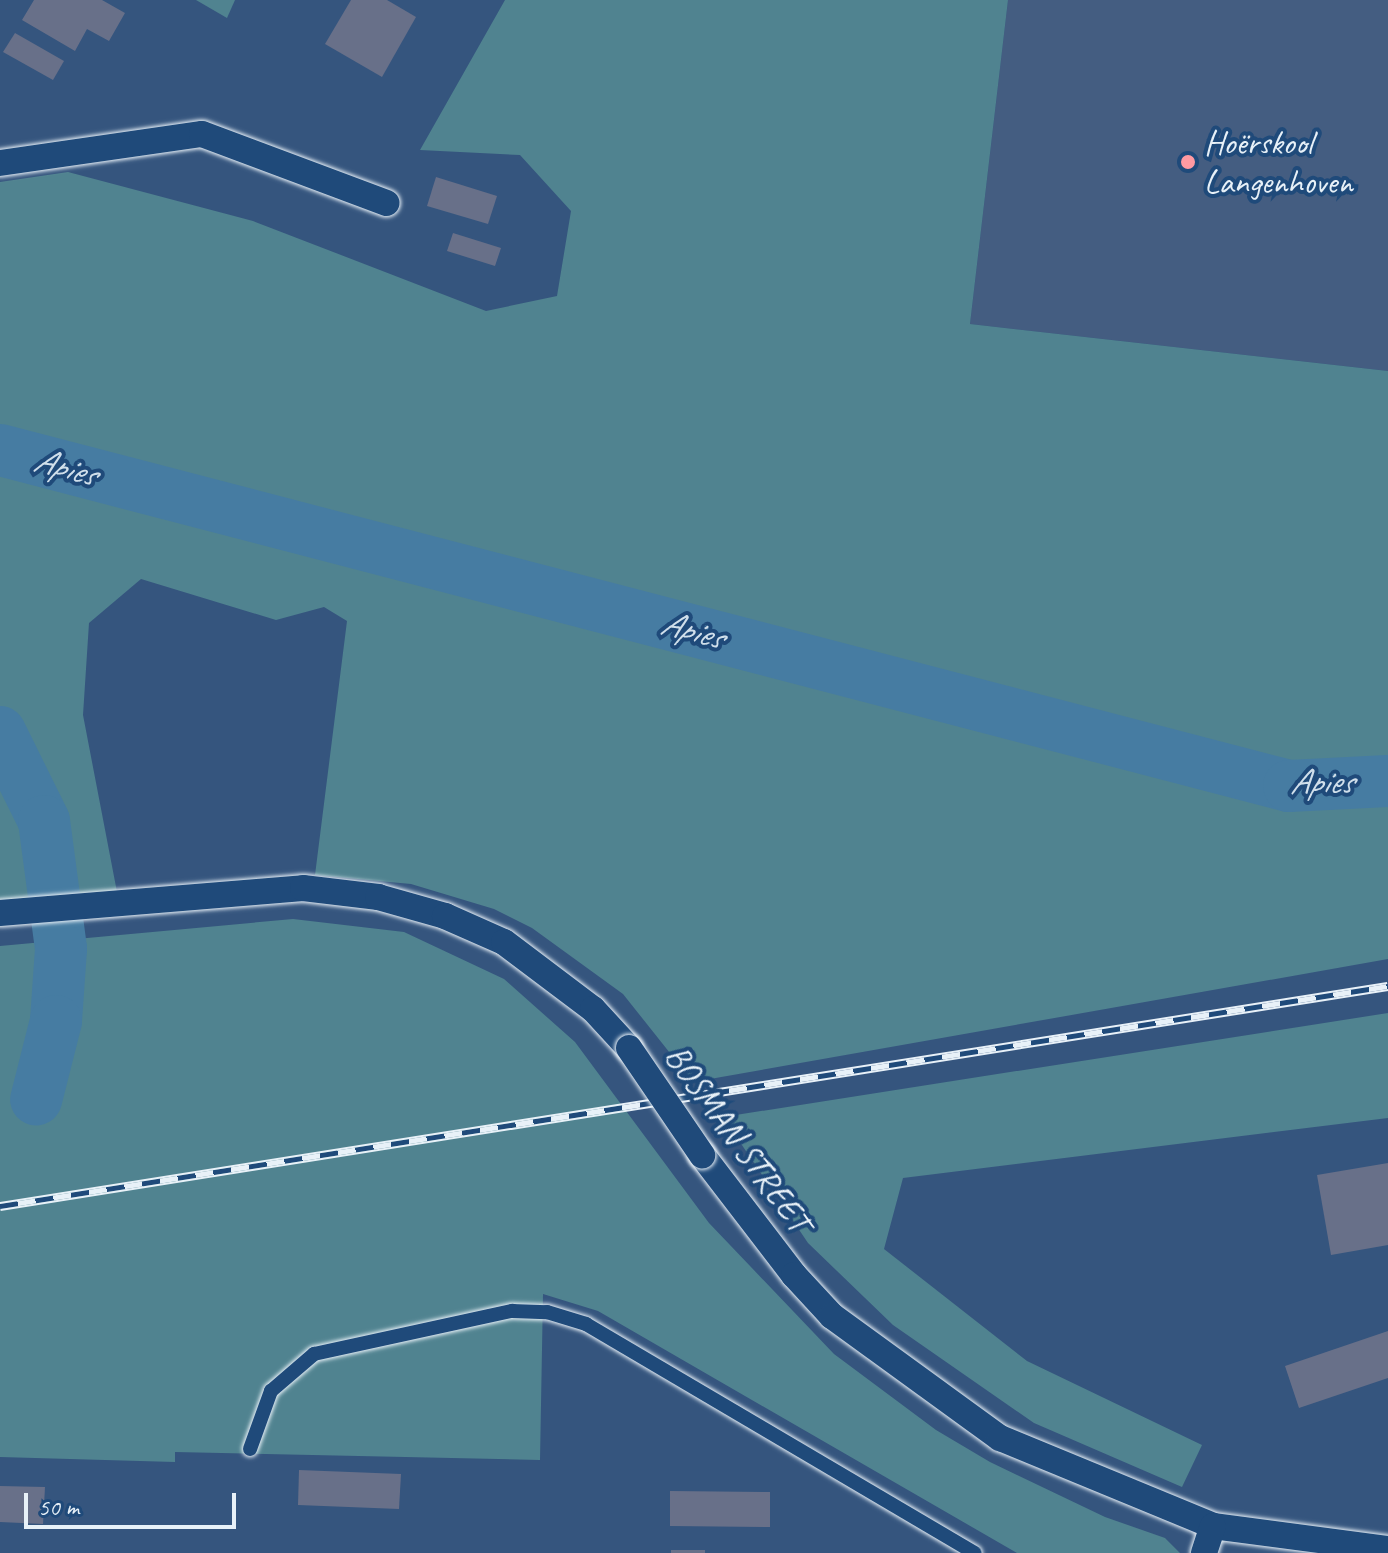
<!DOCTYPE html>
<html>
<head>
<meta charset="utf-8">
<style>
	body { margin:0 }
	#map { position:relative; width:1388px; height:1553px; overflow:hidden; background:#35557e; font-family:Caveat,sans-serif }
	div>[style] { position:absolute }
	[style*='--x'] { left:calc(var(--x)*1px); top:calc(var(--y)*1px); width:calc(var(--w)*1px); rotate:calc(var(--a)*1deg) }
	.built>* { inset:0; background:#445d81 }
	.green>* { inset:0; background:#508390 }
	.river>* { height:52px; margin:-26px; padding:0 26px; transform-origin:26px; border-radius:26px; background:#467ca2 }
	.building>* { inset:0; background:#687089 }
	.roads { filter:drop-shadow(0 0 2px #e8f1f8) drop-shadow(0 0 2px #e8f1f8) }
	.service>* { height:14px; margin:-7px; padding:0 7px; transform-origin:7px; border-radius:7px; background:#1f4a7a }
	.minor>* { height:26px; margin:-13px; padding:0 13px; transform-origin:13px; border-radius:13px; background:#1f4a7a }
	.rail>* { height:9px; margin-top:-4.5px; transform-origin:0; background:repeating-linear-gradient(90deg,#1f4a7a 0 18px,#e8f1f8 0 36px); box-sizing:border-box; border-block:2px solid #e8f1f8 }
	.bridges { filter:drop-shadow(0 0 2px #e8f1f8) drop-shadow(0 0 2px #e8f1f8) }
	.minor-bridge>* { height:26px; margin:-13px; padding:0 13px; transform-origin:13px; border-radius:13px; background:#1f4a7a }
	.dots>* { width:22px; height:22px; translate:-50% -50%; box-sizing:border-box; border:4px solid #1f4a7a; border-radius:50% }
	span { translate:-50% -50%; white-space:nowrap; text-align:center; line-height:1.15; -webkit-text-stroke:8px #1f4a7a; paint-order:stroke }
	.poi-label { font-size:34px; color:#e8f1f8 }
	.left { translate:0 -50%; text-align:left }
	.street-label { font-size:34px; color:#e8f1f8 }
	.water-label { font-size:36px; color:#d0dfeb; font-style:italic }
	.scale { position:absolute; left:24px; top:1493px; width:212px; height:36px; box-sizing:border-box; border:4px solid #e8f1f8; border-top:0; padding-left:10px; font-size:24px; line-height:28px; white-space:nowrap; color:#e8f1f8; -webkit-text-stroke:6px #1f4a7a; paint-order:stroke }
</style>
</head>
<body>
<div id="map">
	<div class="built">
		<div style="clip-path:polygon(1008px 0,1388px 0,1388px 371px,970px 324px)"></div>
	</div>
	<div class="green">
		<div style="clip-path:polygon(196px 0,235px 0,227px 18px)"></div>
		<div style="clip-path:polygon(505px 0,1008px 0,970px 324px,1388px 371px,1388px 959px,693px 1082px,623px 994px,532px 928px,494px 909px,411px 884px,315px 875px,347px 621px,324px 607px,276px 620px,141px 579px,89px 623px,83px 715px,117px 892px,0 902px,0 182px,68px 172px,253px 221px,486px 311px,557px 296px,571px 211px,520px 155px,420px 150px)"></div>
		<div style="clip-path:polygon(293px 919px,404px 932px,504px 979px,575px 1042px,709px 1223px,834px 1354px,936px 1430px,990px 1462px,1105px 1517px,1165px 1538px,1180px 1553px,1017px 1553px,598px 1311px,543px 1294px,540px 1460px,175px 1452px,175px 1462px,0 1457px,0 946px)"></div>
		<div style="clip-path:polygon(1388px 1013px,1388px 1118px,903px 1178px,884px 1249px,1027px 1361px,1202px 1445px,1182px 1487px,1034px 1423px,893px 1325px,808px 1243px,723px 1117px)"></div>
	</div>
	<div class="river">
		<div style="--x:0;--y:450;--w:1332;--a:14.61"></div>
		<div style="--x:1289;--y:786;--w:99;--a:-2.9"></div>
		<div style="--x:0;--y:732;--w:99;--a:63.7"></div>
		<div style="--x:44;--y:821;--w:129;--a:82.4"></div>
		<div style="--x:61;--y:949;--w:72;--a:94"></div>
		<div style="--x:56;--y:1021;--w:81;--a:104.2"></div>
	</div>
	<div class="building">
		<div style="clip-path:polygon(34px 0,102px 0,125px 13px,109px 41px,87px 29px,75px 51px,22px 20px)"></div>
		<div style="clip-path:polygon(351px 0,387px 0,416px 17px,382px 77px,325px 44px)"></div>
		<div style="clip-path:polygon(15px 33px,64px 61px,53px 80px,3px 52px)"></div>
		<div style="clip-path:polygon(436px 177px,497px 196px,488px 224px,427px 206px)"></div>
		<div style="clip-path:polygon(453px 233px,501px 248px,495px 266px,447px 251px)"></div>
		<div style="clip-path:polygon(1388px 1163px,1388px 1245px,1331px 1255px,1317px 1175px)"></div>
		<div style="clip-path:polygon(1388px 1331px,1388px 1378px,1299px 1408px,1285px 1366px)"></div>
		<div style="clip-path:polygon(299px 1470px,401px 1474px,399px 1509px,298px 1505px)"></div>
		<div style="clip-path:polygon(0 1486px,45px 1487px,43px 1524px,0 1522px)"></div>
		<div style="clip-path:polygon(670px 1491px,770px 1492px,770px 1527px,670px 1526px)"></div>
		<div style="clip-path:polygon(671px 1550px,705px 1550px,705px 1553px,671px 1553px)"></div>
	</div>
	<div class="roads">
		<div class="service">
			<div style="--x:250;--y:1449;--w:62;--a:-70.1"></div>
			<div style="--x:271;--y:1391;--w:57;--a:-40.7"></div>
			<div style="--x:314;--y:1354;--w:203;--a:-12.3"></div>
			<div style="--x:512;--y:1311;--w:35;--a:2"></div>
			<div style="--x:547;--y:1312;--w:41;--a:17.1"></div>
			<div style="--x:586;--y:1324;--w:451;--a:30.5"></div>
		</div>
		<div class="minor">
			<div style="--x:0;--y:163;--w:204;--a:-8.2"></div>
			<div style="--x:202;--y:134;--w:197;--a:20.5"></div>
			<div style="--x:0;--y:913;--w:304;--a:-4.7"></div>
			<div style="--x:303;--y:888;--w:76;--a:6.8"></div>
			<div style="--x:378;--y:897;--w:70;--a:15.8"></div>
			<div style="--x:445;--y:916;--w:64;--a:23.8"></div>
			<div style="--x:504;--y:942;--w:111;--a:37"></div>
			<div style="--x:593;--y:1009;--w:53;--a:47.3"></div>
			<div style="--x:702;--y:1155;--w:151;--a:52.5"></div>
			<div style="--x:794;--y:1275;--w:56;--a:47.2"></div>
			<div style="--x:832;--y:1316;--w:208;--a:36"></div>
			<div style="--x:1000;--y:1438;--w:230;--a:22.4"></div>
			<div style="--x:1213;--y:1526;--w:177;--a:7.5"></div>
			<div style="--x:1204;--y:1553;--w:28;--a:-72"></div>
		</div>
	</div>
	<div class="rail">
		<div style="--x:0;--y:1206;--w:1405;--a:-9.01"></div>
	</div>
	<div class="bridges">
		<div class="minor-bridge">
			<div style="--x:629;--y:1048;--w:130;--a:55.7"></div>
		</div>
	</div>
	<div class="dots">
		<div style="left:1188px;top:162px;background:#ff9aa2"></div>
	</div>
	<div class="poi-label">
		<span class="left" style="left:1204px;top:162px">Hoërskool<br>Langenhoven</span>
	</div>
	<div class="street-label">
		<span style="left:738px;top:1138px;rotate:54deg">BOSMAN STREET</span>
	</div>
	<div class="water-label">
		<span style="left:65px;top:467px;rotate:15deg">Apies</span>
		<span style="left:692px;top:630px;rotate:15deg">Apies</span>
		<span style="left:1321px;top:782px">Apies</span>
	</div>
	<div class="scale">50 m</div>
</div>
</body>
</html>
